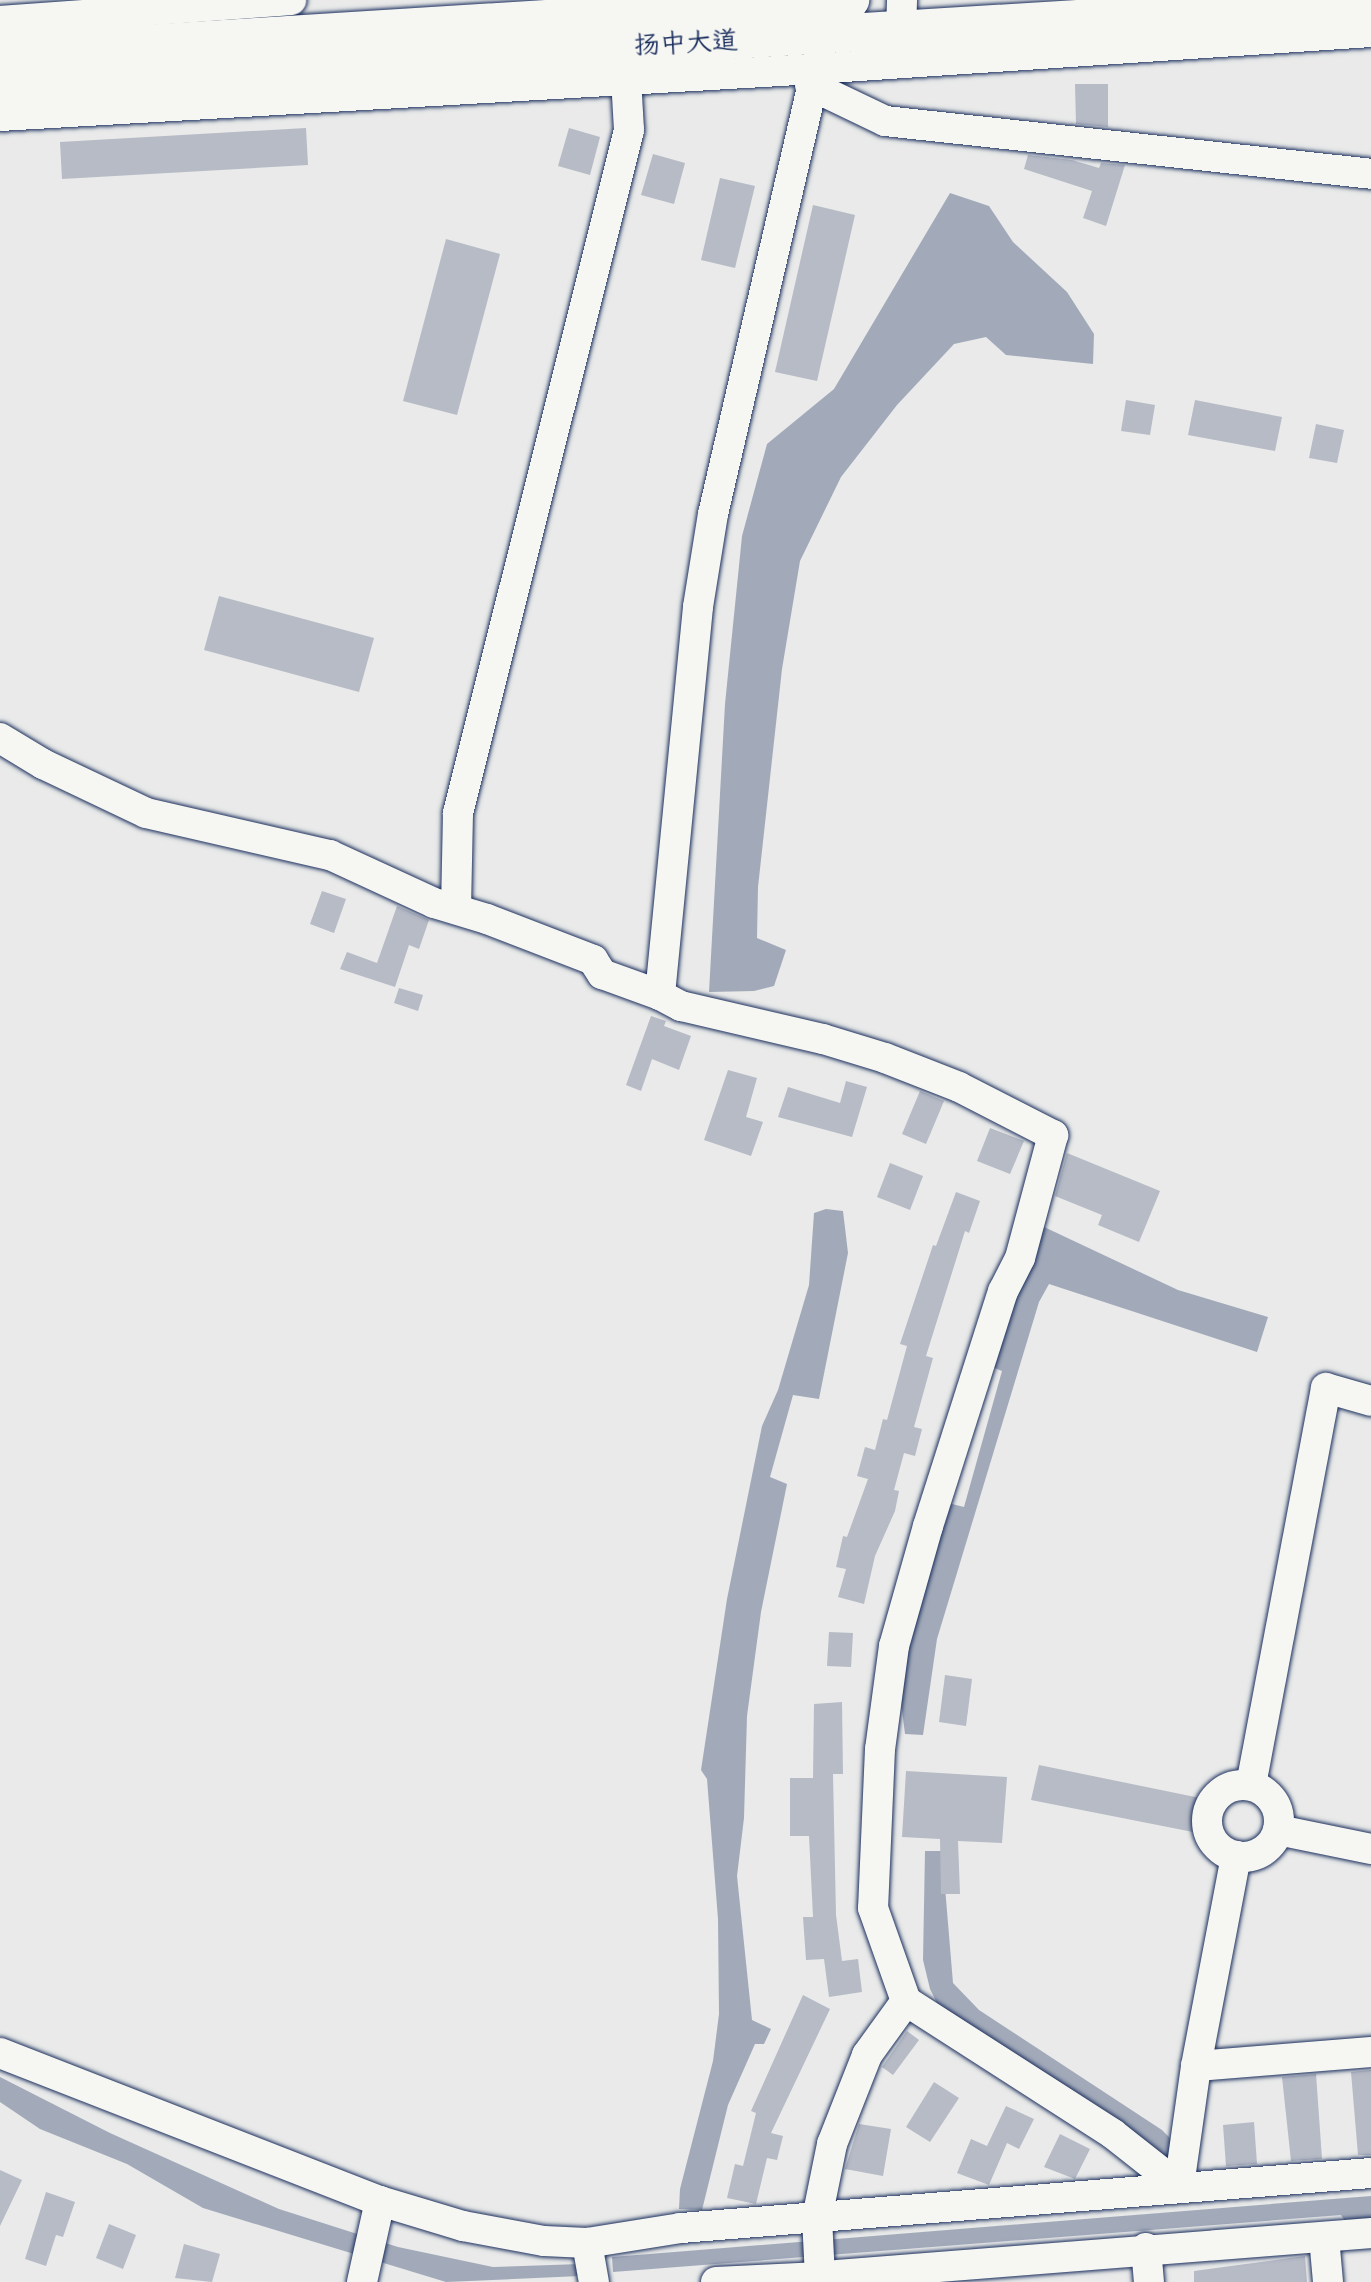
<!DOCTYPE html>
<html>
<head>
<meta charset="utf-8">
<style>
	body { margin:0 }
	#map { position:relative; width:1371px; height:2282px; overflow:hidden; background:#e9eae9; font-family:"Balsamiq Sans","LXGW WenKai TC",sans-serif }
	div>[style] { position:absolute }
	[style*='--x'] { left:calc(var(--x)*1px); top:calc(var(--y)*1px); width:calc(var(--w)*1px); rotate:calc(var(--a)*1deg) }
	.water>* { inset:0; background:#a2aaba }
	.building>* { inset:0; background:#b6bbc6 }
	.roads { filter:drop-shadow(0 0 2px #1b2f5e) drop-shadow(0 0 2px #1b2f5e) }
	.minor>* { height:30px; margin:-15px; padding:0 15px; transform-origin:15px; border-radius:15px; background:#f6f6f2 }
	.minor>.ring { margin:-15px; padding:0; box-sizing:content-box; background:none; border:30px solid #f6f6f2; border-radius:50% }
	.major>* { height:38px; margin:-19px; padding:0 19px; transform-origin:19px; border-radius:19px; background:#f6f6f2 }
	span { translate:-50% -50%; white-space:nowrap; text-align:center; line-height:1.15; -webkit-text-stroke:6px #f6f6f2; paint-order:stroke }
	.street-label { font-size:26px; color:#1b2f5e }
</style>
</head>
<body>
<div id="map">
	<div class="water">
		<div style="clip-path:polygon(950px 193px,989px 206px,1013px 242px,1067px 292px,1094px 334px,1093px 364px,1006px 355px,986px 337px,954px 344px,897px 405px,841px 477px,800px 561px,782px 669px,758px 887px,757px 938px,786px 950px,774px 986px,754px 991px,709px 992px,725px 704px,742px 536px,767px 444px,834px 389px)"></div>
		<div style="clip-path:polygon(826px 1209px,843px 1211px,848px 1253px,819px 1399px,793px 1395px,770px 1477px,787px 1484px,761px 1612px,747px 1716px,744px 1818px,737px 1876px,752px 2020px,771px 2029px,764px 2044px,755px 2044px,728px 2105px,702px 2210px,679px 2209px,680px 2189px,713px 2061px,719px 2014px,718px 1919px,707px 1779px,701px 1770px,727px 1599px,762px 1426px,778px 1390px,809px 1285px,814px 1213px)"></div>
		<div style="clip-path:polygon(1042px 1226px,1178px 1290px,1268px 1317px,1257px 1352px,1049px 1284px,1039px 1302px,937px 1639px,923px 1735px,905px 1734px,900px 1694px,907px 1637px,948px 1503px,964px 1507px,1002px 1371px,992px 1367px)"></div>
		<div style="clip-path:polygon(925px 1851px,942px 1851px,953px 1983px,979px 2010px,1162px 2130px,1176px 2144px,1167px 2158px,1000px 2055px,940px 2009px,930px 1989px,923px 1960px)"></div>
		<div style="clip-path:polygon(0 2077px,110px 2133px,279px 2209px,398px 2247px,493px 2267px,580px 2264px,580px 2276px,446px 2282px,203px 2208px,127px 2164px,40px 2129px,0 2102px)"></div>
		<div style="clip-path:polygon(1371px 2196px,1371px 2220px,1345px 2221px,1341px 2215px,613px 2272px,612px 2257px)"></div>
	</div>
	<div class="building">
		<div style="clip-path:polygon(1075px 84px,1108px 84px,1108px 127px,1076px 124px)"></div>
		<div style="clip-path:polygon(306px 128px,308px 165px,62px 179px,60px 142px)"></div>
		<div style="clip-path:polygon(569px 128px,600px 137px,590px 175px,558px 166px)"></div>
		<div style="clip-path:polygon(653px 154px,685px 163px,674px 204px,641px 195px)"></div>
		<div style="clip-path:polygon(1028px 155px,1072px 160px,1099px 168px,1101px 163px,1125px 165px,1106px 226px,1083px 218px,1092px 191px,1024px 169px)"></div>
		<div style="clip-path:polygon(720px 178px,755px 186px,735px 268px,701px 260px)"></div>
		<div style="clip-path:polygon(813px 205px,855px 215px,817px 381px,775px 372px)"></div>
		<div style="clip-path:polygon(446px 239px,500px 254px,457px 415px,403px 401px)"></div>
		<div style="clip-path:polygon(1126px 400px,1155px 405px,1150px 435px,1121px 431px)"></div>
		<div style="clip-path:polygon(1195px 400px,1282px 417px,1275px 451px,1188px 435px)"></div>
		<div style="clip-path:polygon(1316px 424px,1344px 430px,1337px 463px,1309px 458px)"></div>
		<div style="clip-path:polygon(219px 596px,374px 638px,359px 692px,204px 650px)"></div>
		<div style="clip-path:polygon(322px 891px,346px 899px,334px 933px,310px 924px)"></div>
		<div style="clip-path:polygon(397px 906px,429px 920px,419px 949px,409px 945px,395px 987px,340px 969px,347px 952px,377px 963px)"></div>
		<div style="clip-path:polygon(399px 988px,423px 995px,418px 1011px,394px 1003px)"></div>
		<div style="clip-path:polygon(651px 1016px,666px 1021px,664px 1026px,691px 1036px,679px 1070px,652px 1059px,641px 1091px,626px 1085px)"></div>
		<div style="clip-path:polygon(728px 1070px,757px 1078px,746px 1117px,763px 1122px,751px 1156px,704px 1140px)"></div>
		<div style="clip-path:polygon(846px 1081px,867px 1087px,852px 1137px,778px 1117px,788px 1087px,840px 1103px)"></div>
		<div style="clip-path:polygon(920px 1091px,944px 1101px,926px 1144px,902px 1134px)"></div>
		<div style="clip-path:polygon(990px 1128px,1024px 1141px,1010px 1174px,977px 1161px)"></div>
		<div style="clip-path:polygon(1067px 1153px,1160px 1191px,1139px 1242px,1098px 1225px,1102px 1215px,1055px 1196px)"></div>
		<div style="clip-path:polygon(890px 1163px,923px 1176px,910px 1210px,877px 1197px)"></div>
		<div style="clip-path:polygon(956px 1192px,980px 1201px,969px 1233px,965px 1231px,926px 1356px,933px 1358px,914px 1427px,922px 1429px,915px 1456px,904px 1453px,894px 1490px,899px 1491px,895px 1511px,875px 1556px,864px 1604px,838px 1597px,846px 1569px,836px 1567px,843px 1536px,847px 1537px,868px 1479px,857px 1476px,865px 1447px,875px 1450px,883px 1419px,887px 1420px,907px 1346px,900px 1344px,933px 1245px,936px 1246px)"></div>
		<div style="clip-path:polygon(829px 1632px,853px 1633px,851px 1667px,827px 1666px)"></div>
		<div style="clip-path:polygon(945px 1675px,972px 1679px,966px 1726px,939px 1722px)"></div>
		<div style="clip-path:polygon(842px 1702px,843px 1774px,833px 1774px,836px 1915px,842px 1961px,858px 1959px,862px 1992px,829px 1997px,824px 1959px,806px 1960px,803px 1917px,813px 1917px,809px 1836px,790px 1836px,790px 1778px,813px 1778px,814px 1704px)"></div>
		<div style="clip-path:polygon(1039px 1765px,1200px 1798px,1193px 1832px,1031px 1800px)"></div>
		<div style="clip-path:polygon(906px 1771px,1007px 1777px,1002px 1843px,958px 1841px,960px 1894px,941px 1894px,940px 1839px,902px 1837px)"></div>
		<div style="clip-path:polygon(803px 1995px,830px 2009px,771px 2133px,783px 2136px,777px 2160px,767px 2158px,756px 2204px,727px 2198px,735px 2164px,743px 2166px,756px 2113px,751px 2111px)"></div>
		<div style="clip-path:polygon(907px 2031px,919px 2040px,893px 2075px,882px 2067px)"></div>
		<div style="clip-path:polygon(1371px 2070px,1371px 2155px,1358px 2155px,1351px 2072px)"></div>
		<div style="clip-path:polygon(1316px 2074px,1322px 2159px,1291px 2161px,1282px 2077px)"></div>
		<div style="clip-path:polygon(934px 2082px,959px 2098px,930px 2142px,906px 2127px)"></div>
		<div style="clip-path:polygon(1006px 2106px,1034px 2119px,1019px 2149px,1007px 2143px,989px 2185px,957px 2173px,971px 2139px,987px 2146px)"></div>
		<div style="clip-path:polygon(1254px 2122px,1257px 2164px,1226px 2166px,1223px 2125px)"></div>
		<div style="clip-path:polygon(859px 2124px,891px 2129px,883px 2176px,845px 2169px)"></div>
		<div style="clip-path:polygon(1060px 2134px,1090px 2149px,1075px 2179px,1044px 2167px)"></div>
		<div style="clip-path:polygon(0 2170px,22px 2180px,0 2226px)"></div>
		<div style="clip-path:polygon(46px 2192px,75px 2202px,63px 2237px,56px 2235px,46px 2266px,25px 2259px)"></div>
		<div style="clip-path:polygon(109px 2224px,136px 2235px,123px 2269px,96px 2258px)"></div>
		<div style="clip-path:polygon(184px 2244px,220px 2254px,212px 2282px,175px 2278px)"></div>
		<div style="clip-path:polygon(1305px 2256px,1307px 2282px,1194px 2282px,1194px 2271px)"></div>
	</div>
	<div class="roads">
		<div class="minor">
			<div style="--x:829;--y:14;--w:513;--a:103.06"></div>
			<div style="--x:713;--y:514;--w:94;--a:99.2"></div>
			<div style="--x:698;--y:607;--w:390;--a:95.6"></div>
			<div style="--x:660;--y:995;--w:24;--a:28"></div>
			<div style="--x:681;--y:1006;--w:146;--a:13.1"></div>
			<div style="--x:823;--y:1039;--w:65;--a:17"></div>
			<div style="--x:885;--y:1058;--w:79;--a:21.4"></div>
			<div style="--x:959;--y:1087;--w:106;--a:27.1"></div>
			<div style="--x:1053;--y:1135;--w:127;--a:105"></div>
			<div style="--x:1020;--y:1258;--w:37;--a:117"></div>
			<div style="--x:1003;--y:1291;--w:247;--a:107.7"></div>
			<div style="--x:928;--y:1526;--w:125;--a:105.8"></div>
			<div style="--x:894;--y:1646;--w:104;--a:97.7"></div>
			<div style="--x:880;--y:1749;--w:159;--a:92.5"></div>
			<div style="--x:873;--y:1908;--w:99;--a:70.5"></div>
			<div style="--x:0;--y:21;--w:292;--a:-4.1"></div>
			<div style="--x:901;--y:30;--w:30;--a:-88"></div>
			<div style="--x:810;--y:85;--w:83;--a:25.6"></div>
			<div style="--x:885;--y:121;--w:489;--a:6.2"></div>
			<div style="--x:0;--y:116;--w:815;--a:-3.3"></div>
			<div style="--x:814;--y:69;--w:558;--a:-3.8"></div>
			<div style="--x:0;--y:738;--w:50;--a:31.2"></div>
			<div style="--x:43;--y:764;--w:114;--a:25.4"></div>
			<div style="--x:146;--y:813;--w:189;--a:12.9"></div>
			<div style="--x:330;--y:855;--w:115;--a:24.8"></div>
			<div style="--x:434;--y:903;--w:55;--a:16.8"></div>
			<div style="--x:487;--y:919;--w:114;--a:21.1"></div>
			<div style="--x:593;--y:960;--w:17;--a:57"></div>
			<div style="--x:602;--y:974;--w:62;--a:19.9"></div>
			<div style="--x:456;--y:909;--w:96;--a:-88.8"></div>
			<div style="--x:458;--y:813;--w:704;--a:-75.94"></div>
			<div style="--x:629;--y:130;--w:69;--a:-93.3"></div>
			<div style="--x:1251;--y:1785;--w:404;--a:-79.3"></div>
			<div style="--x:1326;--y:1388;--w:47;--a:16.1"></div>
			<div class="ring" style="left:1207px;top:1785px;width:42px;height:42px"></div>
			<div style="--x:1278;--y:1830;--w:95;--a:11.5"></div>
			<div style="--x:0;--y:2053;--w:408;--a:21.3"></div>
			<div style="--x:380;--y:2201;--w:87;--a:16.8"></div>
			<div style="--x:463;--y:2226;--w:82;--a:10.5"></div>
			<div style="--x:544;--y:2241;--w:43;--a:2.7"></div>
			<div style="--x:587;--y:2243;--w:95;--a:-9.1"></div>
			<div style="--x:681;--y:2228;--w:692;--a:-4.56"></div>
			<div style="--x:1196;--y:2066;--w:176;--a:-4.6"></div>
			<div style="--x:1179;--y:2186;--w:121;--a:-81.9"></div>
			<div style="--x:1196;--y:2066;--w:214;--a:-79.2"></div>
			<div style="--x:1324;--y:2237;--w:45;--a:84.9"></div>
			<div style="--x:587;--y:2243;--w:40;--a:80"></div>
			<div style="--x:1146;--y:2248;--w:34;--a:85"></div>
			<div style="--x:837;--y:2275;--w:536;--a:-4.5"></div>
			<div style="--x:362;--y:2282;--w:83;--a:-77.5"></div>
			<div style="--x:716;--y:2282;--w:104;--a:-2.8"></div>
			<div style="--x:820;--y:2277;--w:59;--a:-92.9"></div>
			<div style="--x:817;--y:2218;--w:76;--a:-78.5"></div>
			<div style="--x:832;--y:2144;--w:96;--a:-68.5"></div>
			<div style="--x:867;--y:2055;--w:67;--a:-54.2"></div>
			<div style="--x:906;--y:2001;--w:246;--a:32.7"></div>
			<div style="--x:1113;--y:2134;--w:84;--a:38.2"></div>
		</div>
		<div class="major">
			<div style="--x:0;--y:53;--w:852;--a:-3.57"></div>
			<div style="--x:0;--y:85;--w:1374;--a:-3.51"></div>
		</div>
	</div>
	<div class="street-label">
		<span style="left:686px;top:44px;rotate:-3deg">扬中大道</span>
	</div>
</div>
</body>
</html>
